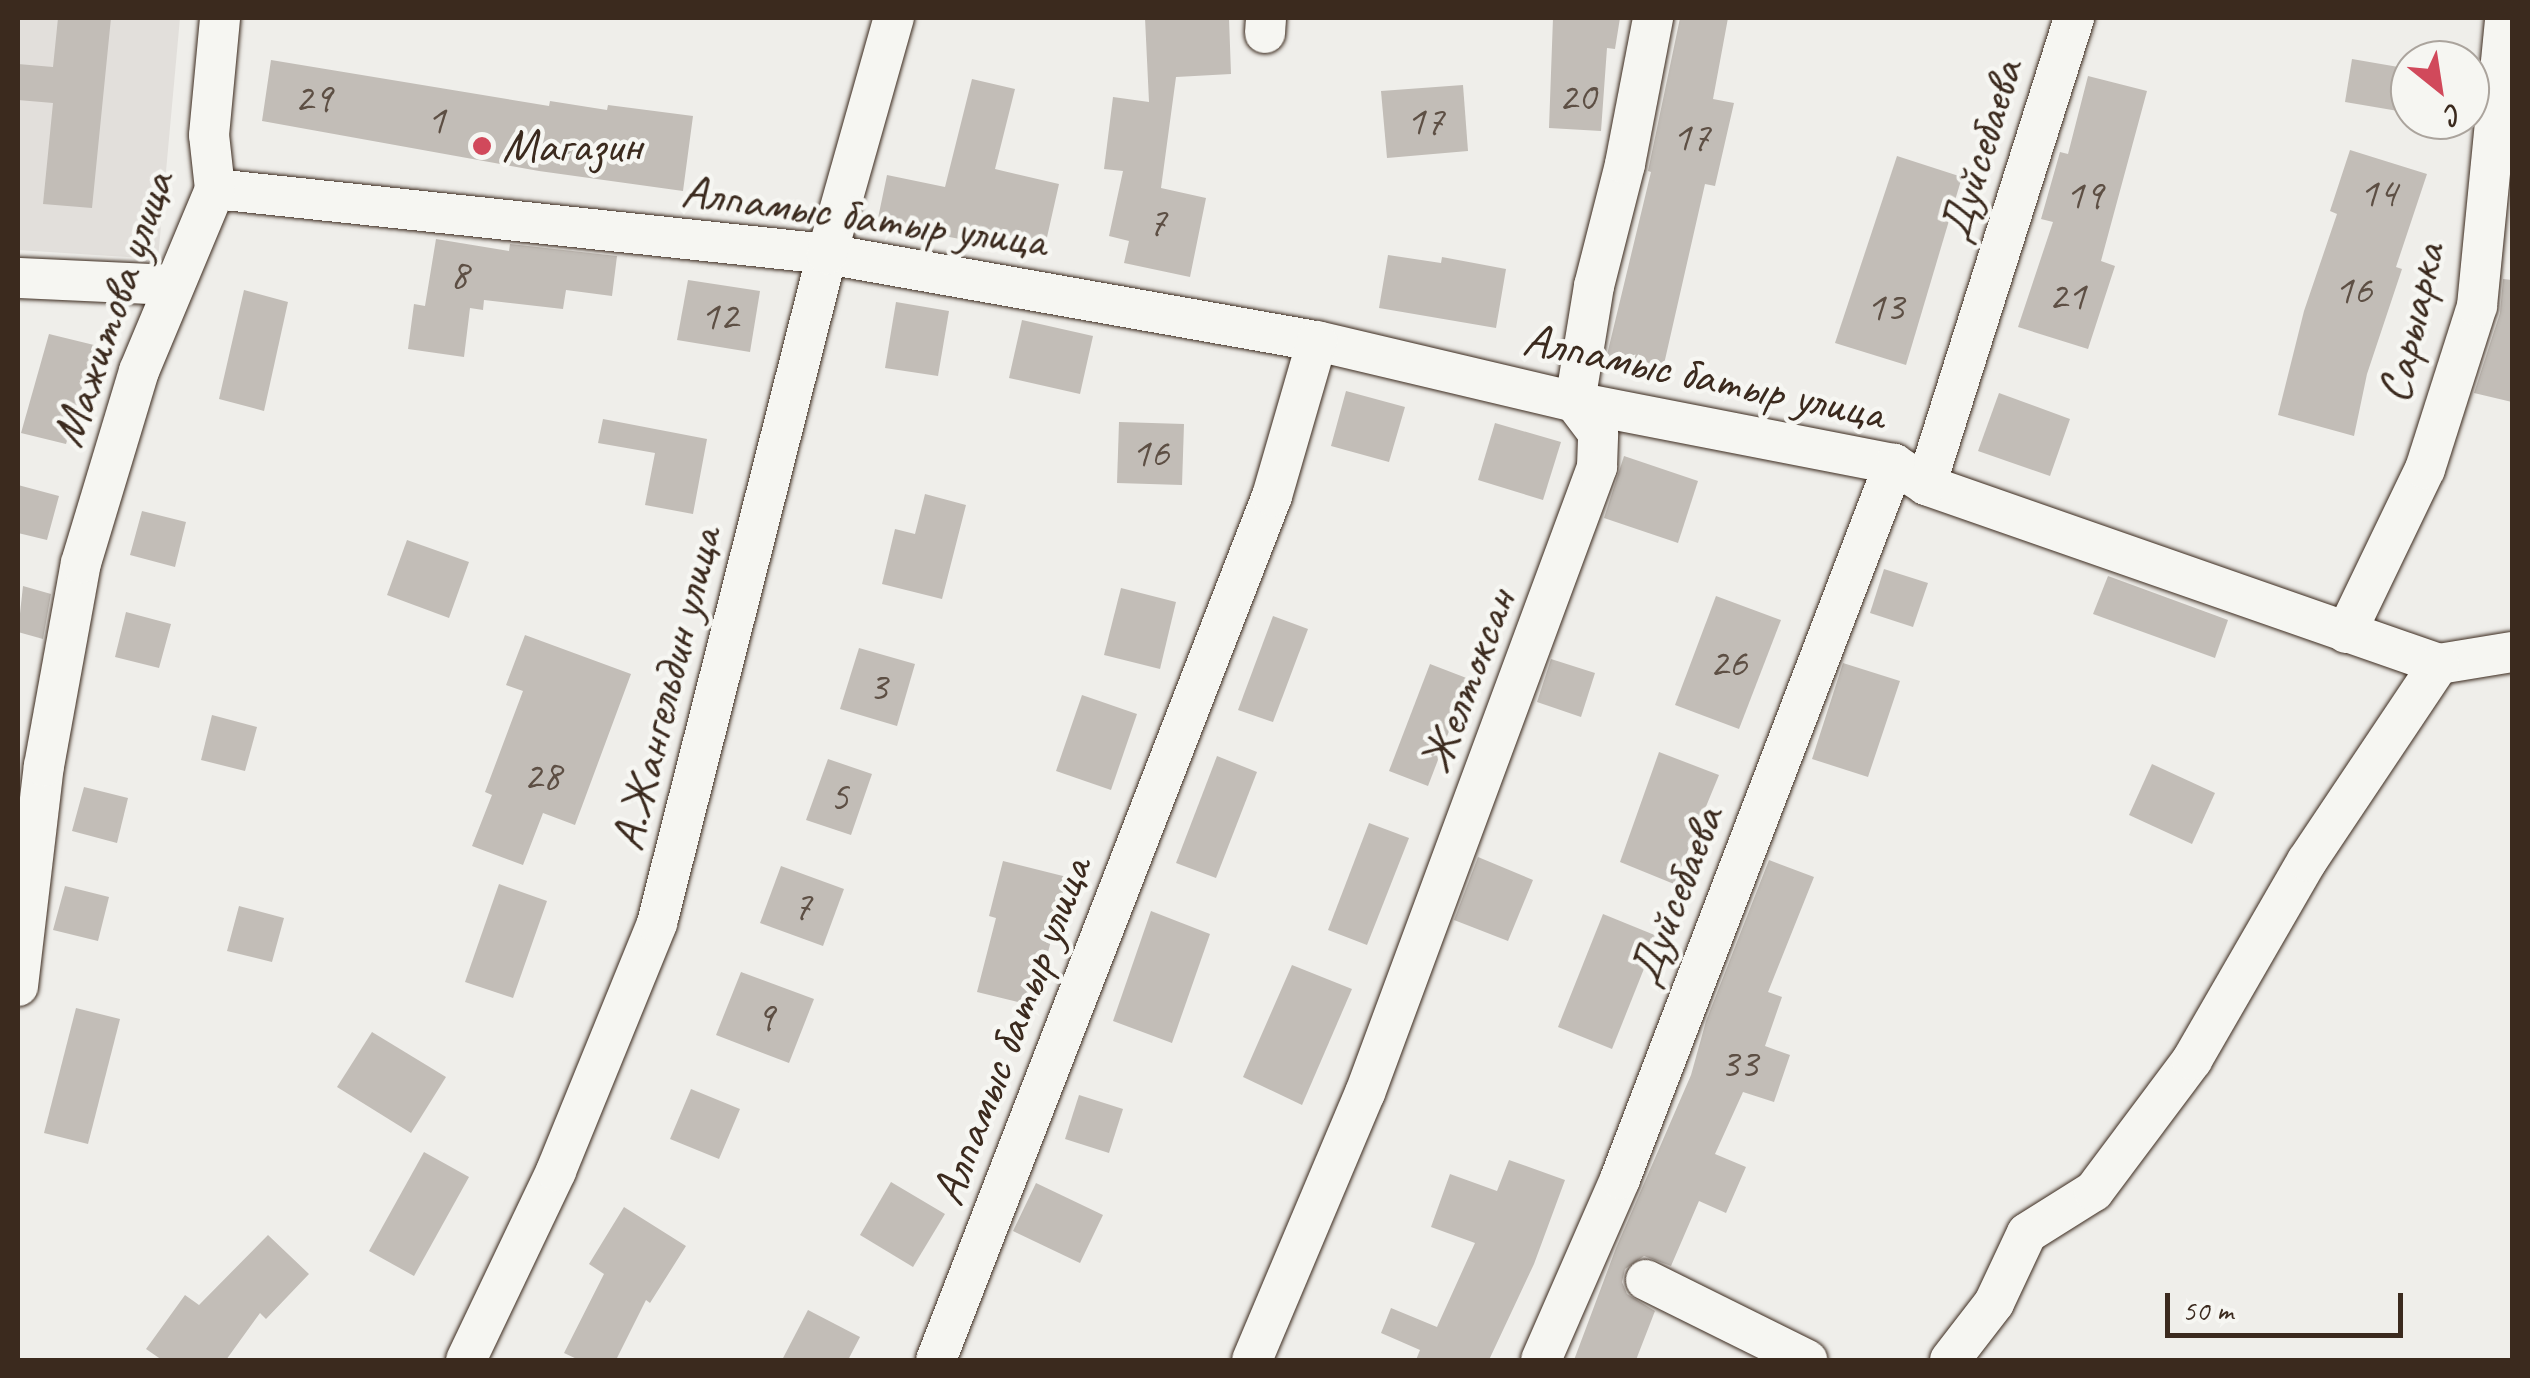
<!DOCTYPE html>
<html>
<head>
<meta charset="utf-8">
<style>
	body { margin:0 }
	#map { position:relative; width:2530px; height:1378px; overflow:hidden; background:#efeeea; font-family:Caveat,sans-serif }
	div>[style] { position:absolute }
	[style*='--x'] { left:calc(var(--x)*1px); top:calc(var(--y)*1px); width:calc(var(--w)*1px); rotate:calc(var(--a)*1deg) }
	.built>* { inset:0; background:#e2dfdb }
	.building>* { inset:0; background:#c2bdb7 }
	.roads { filter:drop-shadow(0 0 2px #3b2a1e) drop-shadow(0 0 2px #3b2a1e) }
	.minor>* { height:40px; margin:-20px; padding:0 20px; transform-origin:20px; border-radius:20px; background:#f6f6f2 }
	.dots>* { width:28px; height:28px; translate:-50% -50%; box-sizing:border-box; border:5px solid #f6f6f2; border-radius:50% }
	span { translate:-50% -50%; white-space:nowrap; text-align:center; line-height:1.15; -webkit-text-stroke:9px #f6f6f2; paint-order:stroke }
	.number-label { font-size:42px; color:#5d4f44 }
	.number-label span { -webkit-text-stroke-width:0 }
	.poi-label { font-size:48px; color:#3b2a1e }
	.left { translate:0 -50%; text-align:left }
	.street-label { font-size:48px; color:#3b2a1e }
	.frame { position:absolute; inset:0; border:20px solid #3b2a1e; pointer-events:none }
	.north { position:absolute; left:2390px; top:40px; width:100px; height:100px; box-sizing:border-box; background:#f6f6f2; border:2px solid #aba49d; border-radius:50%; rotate:150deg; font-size:28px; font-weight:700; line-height:40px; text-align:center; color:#3b2a1e }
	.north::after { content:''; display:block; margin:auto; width:35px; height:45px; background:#d1495b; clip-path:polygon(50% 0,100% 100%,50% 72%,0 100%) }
	.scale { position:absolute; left:2165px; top:1293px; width:238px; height:45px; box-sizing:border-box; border:5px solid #3b2a1e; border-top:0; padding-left:12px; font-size:30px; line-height:35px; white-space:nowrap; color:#3b2a1e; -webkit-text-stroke:8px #f6f6f2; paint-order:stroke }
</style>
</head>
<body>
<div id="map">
	<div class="built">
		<div style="clip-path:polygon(18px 18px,180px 18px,158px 259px,18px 250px)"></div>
	</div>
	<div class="building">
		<div style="clip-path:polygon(58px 18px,111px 18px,92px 208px,43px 204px,53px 103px,18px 100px,18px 64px,53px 67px)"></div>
		<div style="clip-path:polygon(1145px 18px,1229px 18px,1231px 74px,1176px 77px,1161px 188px,1206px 198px,1190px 277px,1124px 263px,1129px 241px,1109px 236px,1123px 171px,1104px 169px,1113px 97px,1149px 102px)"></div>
		<div style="clip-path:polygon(1553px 18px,1620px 18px,1615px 49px,1607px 48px,1601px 131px,1549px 128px)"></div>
		<div style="clip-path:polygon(1680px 18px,1728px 18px,1713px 99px,1734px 103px,1715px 186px,1705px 184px,1662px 373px,1606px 359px,1651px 172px,1648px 171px)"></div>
		<div style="clip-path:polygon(2352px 59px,2410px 69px,2410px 113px,2345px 102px)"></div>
		<div style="clip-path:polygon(271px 60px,549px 106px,550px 101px,607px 110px,608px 105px,693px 116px,683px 191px,539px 171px,262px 121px)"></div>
		<div style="clip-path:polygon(2088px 76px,2147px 91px,2101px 261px,2115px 266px,2088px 349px,2018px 327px,2053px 222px,2041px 219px,2060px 152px,2068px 154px)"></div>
		<div style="clip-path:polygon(972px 79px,1015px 89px,995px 169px,1059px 184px,1043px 255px,877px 223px,887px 175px,945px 187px)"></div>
		<div style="clip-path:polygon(1463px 85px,1468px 151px,1387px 158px,1381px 91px)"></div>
		<div style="clip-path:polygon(2350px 150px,2427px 174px,2396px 267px,2402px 269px,2367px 374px,2354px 436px,2278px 415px,2304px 311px,2337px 214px,2330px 211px)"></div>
		<div style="clip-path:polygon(1897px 156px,1962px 177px,1906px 365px,1835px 343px)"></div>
		<div style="clip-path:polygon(436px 239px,509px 251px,510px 244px,617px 256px,612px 296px,566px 290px,563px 309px,484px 300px,483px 310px,470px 308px,464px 357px,408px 349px,414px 304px,425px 306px)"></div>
		<div style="clip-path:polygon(1388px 255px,1441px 263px,1442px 257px,1506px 269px,1496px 328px,1379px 308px)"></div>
		<div style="clip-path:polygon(2503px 279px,2512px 280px,2512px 402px,2474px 393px,2500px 313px)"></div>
		<div style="clip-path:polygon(688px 280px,760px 291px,750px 352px,677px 340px)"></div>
		<div style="clip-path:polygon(244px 290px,288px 302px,264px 411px,219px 399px)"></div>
		<div style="clip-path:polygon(896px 302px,949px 311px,938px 376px,885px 368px)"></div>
		<div style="clip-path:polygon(1022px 320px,1093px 336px,1080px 394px,1009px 378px)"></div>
		<div style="clip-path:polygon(49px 334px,94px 345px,66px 444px,21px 433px)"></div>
		<div style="clip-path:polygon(1346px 391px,1405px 407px,1389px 462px,1331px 446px)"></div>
		<div style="clip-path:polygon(1999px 393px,2070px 419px,2050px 476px,1978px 451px)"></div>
		<div style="clip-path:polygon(603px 419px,707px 439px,693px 514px,645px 505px,655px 453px,598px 443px)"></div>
		<div style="clip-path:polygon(1119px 422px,1184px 424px,1182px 485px,1117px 483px)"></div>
		<div style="clip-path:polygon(1495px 423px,1561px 442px,1543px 500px,1478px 480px)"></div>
		<div style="clip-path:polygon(1624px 456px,1698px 481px,1678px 543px,1604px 518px)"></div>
		<div style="clip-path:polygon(18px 485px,59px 496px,47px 540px,18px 533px)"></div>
		<div style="clip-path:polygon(925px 494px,966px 505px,942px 599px,882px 584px,895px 529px,915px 534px)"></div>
		<div style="clip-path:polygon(142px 511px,186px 522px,175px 567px,130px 555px)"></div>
		<div style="clip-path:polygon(407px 540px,469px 562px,449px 618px,387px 595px)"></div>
		<div style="clip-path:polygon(1884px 569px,1928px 583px,1913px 627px,1870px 613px)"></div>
		<div style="clip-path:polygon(2108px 576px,2228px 620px,2215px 658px,2093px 614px)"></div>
		<div style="clip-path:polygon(23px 586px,51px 594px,43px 639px,18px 632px)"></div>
		<div style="clip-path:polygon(1121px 588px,1176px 602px,1160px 669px,1104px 655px)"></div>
		<div style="clip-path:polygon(1716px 596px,1781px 620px,1739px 729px,1675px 705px)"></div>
		<div style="clip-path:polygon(126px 612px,171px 624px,159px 668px,115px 657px)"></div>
		<div style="clip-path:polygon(1273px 616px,1308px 629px,1273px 722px,1238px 710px)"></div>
		<div style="clip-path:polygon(525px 635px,631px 674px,575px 825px,543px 813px,523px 865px,472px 846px,492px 795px,485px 792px,523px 691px,506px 685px)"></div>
		<div style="clip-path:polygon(859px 648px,915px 664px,897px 726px,840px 709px)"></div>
		<div style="clip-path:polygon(1551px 659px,1595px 673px,1581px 717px,1537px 702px)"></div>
		<div style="clip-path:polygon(1843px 663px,1900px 681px,1868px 777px,1812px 759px)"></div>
		<div style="clip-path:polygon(1430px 664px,1469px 679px,1428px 786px,1389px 771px)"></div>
		<div style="clip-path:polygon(1082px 695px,1137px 714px,1111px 790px,1056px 771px)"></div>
		<div style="clip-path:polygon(212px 715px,257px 727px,245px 771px,201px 760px)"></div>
		<div style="clip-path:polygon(1659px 752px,1719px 775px,1674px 884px,1620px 862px)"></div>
		<div style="clip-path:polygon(1217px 756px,1257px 772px,1216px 878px,1176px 863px)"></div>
		<div style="clip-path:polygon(828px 759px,872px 774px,851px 835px,806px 820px)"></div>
		<div style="clip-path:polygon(2152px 764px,2215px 793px,2192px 844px,2129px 815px)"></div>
		<div style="clip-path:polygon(84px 787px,128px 798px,117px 843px,72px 831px)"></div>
		<div style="clip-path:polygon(1369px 823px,1409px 838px,1367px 945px,1328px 930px)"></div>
		<div style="clip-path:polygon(1478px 857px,1533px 880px,1508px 941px,1454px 920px)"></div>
		<div style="clip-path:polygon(1769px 860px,1814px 877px,1768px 992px,1782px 997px,1765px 1046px,1790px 1055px,1774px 1102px,1743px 1092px,1715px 1154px,1746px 1167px,1726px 1213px,1699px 1201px,1671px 1266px,1644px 1256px,1625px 1269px,1622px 1282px,1627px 1294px,1655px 1311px,1636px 1360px,1574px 1360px,1616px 1248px,1691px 1075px,1706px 1021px)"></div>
		<div style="clip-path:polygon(1003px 861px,1075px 879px,1061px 935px,1053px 933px,1034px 1006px,977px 992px,996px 918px,989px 916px)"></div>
		<div style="clip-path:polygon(781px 866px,844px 889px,823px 946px,760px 923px)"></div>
		<div style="clip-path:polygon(499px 884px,547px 901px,513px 998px,465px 982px)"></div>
		<div style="clip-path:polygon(65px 886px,109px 897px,98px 941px,53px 930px)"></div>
		<div style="clip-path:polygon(239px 906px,284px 918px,272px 962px,227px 951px)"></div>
		<div style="clip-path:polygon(1151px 911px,1210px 934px,1172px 1043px,1113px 1021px)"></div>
		<div style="clip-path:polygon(1603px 914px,1657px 936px,1612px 1049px,1558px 1027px)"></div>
		<div style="clip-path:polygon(1292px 965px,1352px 989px,1302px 1105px,1243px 1077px)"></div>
		<div style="clip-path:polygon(741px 972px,814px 999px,789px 1063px,716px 1035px)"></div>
		<div style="clip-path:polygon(76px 1008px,120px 1019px,88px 1144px,44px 1133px)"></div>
		<div style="clip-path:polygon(372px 1032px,446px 1077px,411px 1133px,337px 1087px)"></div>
		<div style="clip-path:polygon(691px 1089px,740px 1109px,719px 1159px,670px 1139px)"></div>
		<div style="clip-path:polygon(1079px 1095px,1123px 1109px,1109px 1153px,1065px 1139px)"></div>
		<div style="clip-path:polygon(424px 1152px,469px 1177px,414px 1276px,369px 1251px)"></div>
		<div style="clip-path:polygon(1509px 1160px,1565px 1180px,1534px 1264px,1489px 1360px,1416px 1360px,1420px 1350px,1381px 1333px,1391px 1308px,1437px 1327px,1475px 1243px,1431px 1227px,1450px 1174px,1497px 1191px)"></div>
		<div style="clip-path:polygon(891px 1182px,945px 1214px,913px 1267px,860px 1235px)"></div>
		<div style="clip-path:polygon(1036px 1183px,1103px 1215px,1080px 1263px,1013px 1231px)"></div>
		<div style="clip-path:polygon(624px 1207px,686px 1246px,650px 1303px,646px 1300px,616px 1360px,579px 1360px,564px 1353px,604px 1274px,589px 1264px)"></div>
		<div style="clip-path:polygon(268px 1235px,309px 1274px,266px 1319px,260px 1313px,226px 1360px,162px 1360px,146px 1349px,185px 1295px,199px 1305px)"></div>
		<div style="clip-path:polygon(808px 1310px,860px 1337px,848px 1360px,782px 1360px)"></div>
	</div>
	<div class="roads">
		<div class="minor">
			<div style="--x:1265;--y:33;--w:15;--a:-86"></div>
			<div style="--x:215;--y:189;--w:615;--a:6.06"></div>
			<div style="--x:827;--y:254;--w:498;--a:10.1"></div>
			<div style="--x:1317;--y:341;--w:265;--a:13.3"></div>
			<div style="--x:1575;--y:402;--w:325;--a:11"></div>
			<div style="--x:1894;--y:464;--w:38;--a:33"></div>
			<div style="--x:1926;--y:485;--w:543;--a:19.24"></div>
			<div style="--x:2439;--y:664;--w:74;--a:-9.3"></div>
			<div style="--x:18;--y:278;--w:156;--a:2.6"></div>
			<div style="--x:1926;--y:485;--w:490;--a:-72.4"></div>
			<div style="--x:2346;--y:633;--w:182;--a:-64.3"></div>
			<div style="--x:2425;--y:469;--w:171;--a:-72.3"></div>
			<div style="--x:2477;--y:306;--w:289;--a:-84.4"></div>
			<div style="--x:18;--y:986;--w:222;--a:-83.3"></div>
			<div style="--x:44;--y:766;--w:206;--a:-79.7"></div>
			<div style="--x:81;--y:563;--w:201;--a:-73.2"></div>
			<div style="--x:139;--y:371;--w:197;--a:-67.3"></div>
			<div style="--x:215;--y:189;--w:54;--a:-96.3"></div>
			<div style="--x:209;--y:135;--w:118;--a:-84.6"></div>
			<div style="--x:1646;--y:1280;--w:180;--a:26.4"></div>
			<div style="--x:466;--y:1360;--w:209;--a:-64.5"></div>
			<div style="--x:556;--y:1171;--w:268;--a:-67.8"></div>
			<div style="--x:657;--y:923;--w:690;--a:-75.74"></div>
			<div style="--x:827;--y:254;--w:245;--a:-74.2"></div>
			<div style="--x:936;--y:1360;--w:927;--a:-68.75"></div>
			<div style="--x:1272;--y:496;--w:161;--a:-73.8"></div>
			<div style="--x:1252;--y:1360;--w:290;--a:-67.1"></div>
			<div style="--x:1365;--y:1093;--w:668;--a:-69.66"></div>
			<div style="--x:1597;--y:467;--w:34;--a:-88"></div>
			<div style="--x:1598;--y:433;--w:39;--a:-127"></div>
			<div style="--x:1575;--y:402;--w:118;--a:-80.7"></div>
			<div style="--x:1594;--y:286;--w:126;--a:-75.7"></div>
			<div style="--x:1625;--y:164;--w:149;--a:-79.1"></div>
			<div style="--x:1541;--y:1360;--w:197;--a:-66.4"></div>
			<div style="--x:1620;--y:1179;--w:766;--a:-69.03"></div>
			<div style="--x:1950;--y:1360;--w:72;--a:-52.3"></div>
			<div style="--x:1994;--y:1303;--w:77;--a:-64.8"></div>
			<div style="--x:2027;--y:1233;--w:79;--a:-32.1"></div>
			<div style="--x:2094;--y:1191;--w:164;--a:-53.2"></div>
			<div style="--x:2192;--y:1060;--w:230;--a:-60"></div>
			<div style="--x:2307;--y:861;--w:237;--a:-56.2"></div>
		</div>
	</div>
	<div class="dots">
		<div style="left:482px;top:146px;background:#d1495b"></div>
	</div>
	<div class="number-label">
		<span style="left:1577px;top:97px">20</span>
		<span style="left:313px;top:98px">29</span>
		<span style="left:436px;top:120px">1</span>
		<span style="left:1425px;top:121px">17</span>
		<span style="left:1691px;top:137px">17</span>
		<span style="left:2378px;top:193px">14</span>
		<span style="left:2084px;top:195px">19</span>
		<span style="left:1157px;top:222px">7</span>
		<span style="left:459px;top:275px">8</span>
		<span style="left:2353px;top:290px">16</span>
		<span style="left:2067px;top:296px">21</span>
		<span style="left:1885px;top:307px">13</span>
		<span style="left:719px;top:316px">12</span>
		<span style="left:1150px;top:453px">16</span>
		<span style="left:1728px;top:663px">26</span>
		<span style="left:878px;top:687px">3</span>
		<span style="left:542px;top:776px">28</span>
		<span style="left:839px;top:797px">5</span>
		<span style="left:802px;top:906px">7</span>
		<span style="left:765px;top:1017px">9</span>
		<span style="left:1739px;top:1064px">33</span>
	</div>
	<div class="poi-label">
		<span class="left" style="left:502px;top:146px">Магазин</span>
	</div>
	<div class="street-label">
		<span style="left:1980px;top:151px;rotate:-73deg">Дуйсебаева</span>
		<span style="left:864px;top:216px;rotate:8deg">Алпамыс батыр улица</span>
		<span style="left:112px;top:309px;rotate:-71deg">Мажитова улица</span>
		<span style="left:2411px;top:323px;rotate:-77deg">Сарыарка</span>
		<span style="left:1704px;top:376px;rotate:12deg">Алпамыс батыр улица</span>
		<span style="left:1467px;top:681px;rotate:-69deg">Желтоксан</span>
		<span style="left:666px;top:689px;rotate:-76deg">А.Жангельдин улица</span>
		<span style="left:1675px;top:896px;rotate:-69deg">Дуйсебаева</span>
		<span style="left:1011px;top:1031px;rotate:-69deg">Алпамыс батыр улица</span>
	</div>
	<div class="frame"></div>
	<div class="north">С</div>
	<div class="scale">50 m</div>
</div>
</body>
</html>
